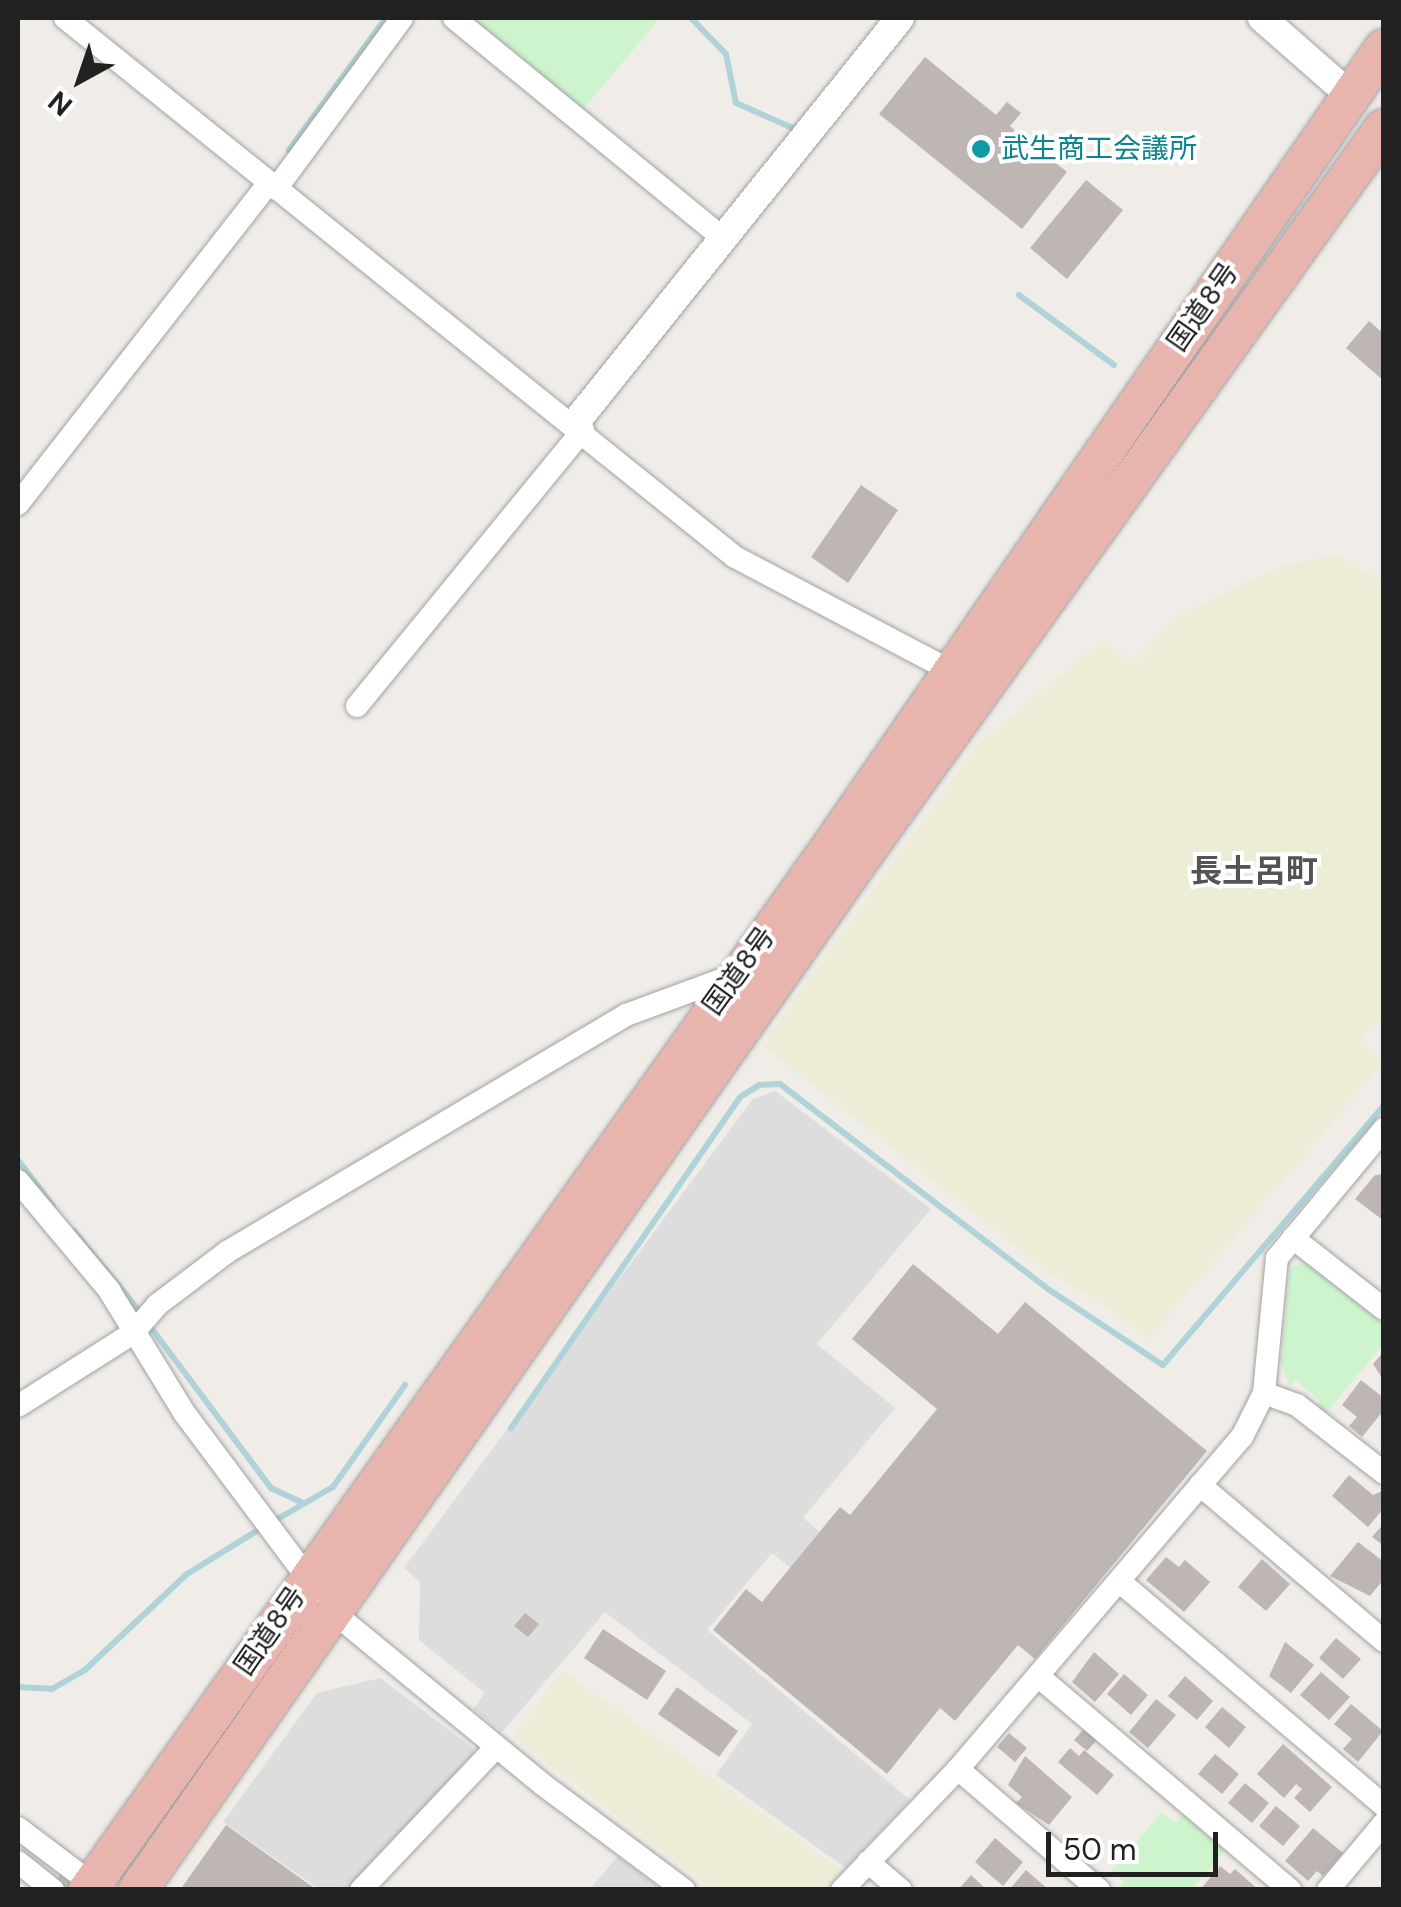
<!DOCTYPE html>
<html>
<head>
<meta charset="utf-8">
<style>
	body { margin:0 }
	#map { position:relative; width:1401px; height:1907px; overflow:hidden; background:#f0ede9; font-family:"DM Sans","Noto Sans JP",sans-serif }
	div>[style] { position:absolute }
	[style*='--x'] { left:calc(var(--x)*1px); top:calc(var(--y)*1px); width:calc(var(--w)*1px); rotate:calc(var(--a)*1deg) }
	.farmland>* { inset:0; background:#ececd7 }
	.park>* { inset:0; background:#cdf4cd }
	.parking>* { inset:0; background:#ddd }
	.stream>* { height:6px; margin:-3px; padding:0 3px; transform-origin:3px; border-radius:3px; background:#afd3d8 }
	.building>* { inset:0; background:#bdb6b2 }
	.minor-tunnel>* { height:22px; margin-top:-11px; transform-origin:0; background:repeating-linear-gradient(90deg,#c7c4c1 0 22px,transparent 0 33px) }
	.roads { filter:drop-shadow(0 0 2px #a2a2a2) drop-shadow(0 0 2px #a2a2a2) }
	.minor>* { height:22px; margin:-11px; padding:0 11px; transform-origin:11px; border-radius:11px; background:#fff }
	.tertiary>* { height:28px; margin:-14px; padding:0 14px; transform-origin:14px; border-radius:14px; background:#fff }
	.trunk>* { height:38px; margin:-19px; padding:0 19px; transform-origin:19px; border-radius:19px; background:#e7b4ae }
	.dots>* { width:28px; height:28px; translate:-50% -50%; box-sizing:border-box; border:5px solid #fff; border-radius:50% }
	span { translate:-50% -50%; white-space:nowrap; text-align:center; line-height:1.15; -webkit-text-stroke:8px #fff; paint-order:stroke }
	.culture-label { font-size:28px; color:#0d838f }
	.left { translate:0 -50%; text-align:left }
	.street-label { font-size:28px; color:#212121 }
	.quarter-label { font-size:32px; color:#545454; font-weight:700 }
	.frame { position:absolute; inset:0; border:20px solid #212121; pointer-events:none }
	.north { position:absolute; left:30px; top:30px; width:100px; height:100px; -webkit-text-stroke:8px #fff; paint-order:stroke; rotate:220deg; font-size:28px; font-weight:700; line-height:40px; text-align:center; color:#212121 }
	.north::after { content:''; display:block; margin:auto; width:35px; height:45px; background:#212121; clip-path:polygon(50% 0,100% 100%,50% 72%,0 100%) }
	.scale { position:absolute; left:1046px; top:1832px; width:172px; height:45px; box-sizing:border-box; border:5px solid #212121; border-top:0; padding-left:12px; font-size:30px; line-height:35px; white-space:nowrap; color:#212121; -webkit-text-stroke:8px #fff; paint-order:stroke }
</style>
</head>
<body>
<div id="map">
	<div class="farmland">
		<div style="clip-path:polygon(1338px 554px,1383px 583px,1384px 1013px,1361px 1040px,1383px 1063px,1148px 1340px,1106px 1306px,1049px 1273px,762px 1045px,975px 747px,1104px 639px,1133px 664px,1180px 614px,1280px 567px)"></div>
		<div style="clip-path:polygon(562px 1670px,843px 1871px,823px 1889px,712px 1889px,513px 1737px)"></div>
	</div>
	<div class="park">
		<div style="clip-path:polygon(467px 18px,660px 18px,581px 112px)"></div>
		<div style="clip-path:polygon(1307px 1263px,1383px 1323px,1383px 1344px,1325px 1415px,1316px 1407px,1320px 1401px,1296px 1380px,1290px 1386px,1281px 1364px,1290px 1268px)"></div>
		<div style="clip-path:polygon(1162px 1812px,1175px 1823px,1183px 1815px,1225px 1851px,1192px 1889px,1118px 1889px,1124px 1882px,1111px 1871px)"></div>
	</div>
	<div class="parking">
		<div style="clip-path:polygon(775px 1091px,931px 1209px,817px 1344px,895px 1408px,803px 1518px,820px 1532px,791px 1568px,772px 1553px,707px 1630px,910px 1800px,846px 1868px,716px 1775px,752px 1724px,605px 1612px,502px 1732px,473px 1709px,485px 1693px,419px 1640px,420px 1582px,404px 1568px,753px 1099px)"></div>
		<div style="clip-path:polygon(380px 1678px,474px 1749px,474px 1758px,352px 1889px,319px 1889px,223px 1822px,317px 1693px)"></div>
		<div style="clip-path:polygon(618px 1856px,660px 1889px,590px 1889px)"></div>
	</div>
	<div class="stream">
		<div style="--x:691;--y:18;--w:50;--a:45.8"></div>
		<div style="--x:726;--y:54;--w:50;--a:78.5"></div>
		<div style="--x:736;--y:103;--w:62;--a:23.7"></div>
		<div style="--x:289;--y:150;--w:164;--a:-53.7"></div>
		<div style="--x:1019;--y:295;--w:118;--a:36.4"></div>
		<div style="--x:18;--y:1160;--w:58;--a:52.7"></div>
		<div style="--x:74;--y:1231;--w:107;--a:50.7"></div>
		<div style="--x:149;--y:1325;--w:204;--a:53.2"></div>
		<div style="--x:271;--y:1488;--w:33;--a:25"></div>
		<div style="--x:511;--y:1428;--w:402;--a:-55.3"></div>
		<div style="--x:740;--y:1097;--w:22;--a:-32"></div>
		<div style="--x:759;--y:1085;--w:21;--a:-3"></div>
		<div style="--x:780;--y:1084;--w:341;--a:37.4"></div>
		<div style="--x:1051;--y:1291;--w:134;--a:33.5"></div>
		<div style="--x:1163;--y:1365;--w:341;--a:-49.6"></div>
		<div style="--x:274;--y:1521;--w:68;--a:-30"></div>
		<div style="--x:333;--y:1487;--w:125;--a:-54.8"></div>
		<div style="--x:18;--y:1687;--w:34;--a:3"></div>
		<div style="--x:52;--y:1689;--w:38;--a:-30"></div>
		<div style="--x:85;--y:1670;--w:140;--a:-43.3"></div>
		<div style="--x:187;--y:1574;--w:89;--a:-31.7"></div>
	</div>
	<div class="building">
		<div style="clip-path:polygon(925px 57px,996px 115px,1007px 102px,1021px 113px,1010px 126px,1067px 172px,1022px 229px,879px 114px)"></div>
		<div style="clip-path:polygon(1086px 180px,1123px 210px,1067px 279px,1030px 248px)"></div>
		<div style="clip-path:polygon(1369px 321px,1384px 334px,1384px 381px,1346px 348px)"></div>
		<div style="clip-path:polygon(861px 485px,898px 510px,848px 583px,811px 557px)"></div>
		<div style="clip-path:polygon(1384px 1174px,1384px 1221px,1355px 1199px,1375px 1175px)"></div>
		<div style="clip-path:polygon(913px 1264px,998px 1334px,1025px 1302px,1207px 1451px,1035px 1659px,1018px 1645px,955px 1721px,940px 1708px,887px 1774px,713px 1630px,746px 1589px,762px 1602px,840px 1507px,850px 1515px,937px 1409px,852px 1339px)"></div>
		<div style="clip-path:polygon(1384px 1351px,1384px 1381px,1373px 1364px)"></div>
		<div style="clip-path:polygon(1361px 1380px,1384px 1398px,1384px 1410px,1362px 1437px,1349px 1426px,1357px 1417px,1342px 1405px)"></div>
		<div style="clip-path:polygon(1349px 1475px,1373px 1495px,1384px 1490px,1384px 1508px,1368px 1527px,1332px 1496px)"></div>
		<div style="clip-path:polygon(1384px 1523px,1384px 1546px,1372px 1537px)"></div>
		<div style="clip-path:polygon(1358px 1542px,1384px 1562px,1384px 1579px,1370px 1596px,1330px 1576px)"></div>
		<div style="clip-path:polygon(1166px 1557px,1179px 1567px,1185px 1560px,1210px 1582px,1184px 1612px,1146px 1580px)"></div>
		<div style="clip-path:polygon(1262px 1559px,1290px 1584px,1266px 1611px,1238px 1587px)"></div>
		<div style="clip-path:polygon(525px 1613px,539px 1624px,528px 1637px,514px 1626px)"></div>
		<div style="clip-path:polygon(603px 1629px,666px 1671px,647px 1700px,584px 1658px)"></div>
		<div style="clip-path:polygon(1336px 1638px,1361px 1659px,1343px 1679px,1319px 1658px)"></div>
		<div style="clip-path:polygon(1285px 1642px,1314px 1665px,1291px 1693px,1269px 1676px)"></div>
		<div style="clip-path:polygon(1094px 1652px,1119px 1674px,1095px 1702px,1072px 1682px)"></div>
		<div style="clip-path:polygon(1321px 1672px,1350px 1697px,1329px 1720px,1300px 1695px)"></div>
		<div style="clip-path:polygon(1124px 1674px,1148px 1695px,1131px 1715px,1107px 1694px)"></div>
		<div style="clip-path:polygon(1185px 1676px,1213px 1701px,1197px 1720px,1168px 1696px)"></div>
		<div style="clip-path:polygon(677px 1687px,738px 1731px,719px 1757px,658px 1714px)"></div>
		<div style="clip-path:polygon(1156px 1699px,1176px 1715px,1148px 1748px,1129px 1732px)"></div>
		<div style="clip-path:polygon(1351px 1704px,1383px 1731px,1358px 1762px,1343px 1749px,1352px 1739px,1334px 1724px)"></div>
		<div style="clip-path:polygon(1222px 1707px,1246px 1727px,1229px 1748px,1205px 1727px)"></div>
		<div style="clip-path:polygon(1084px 1729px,1097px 1740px,1087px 1751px,1074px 1740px)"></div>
		<div style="clip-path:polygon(1009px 1733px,1027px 1748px,1015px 1762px,997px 1747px)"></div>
		<div style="clip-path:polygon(1283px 1744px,1332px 1787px,1310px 1812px,1294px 1798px,1302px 1789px,1296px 1784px,1284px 1798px,1257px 1774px)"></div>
		<div style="clip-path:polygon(1070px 1748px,1079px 1756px,1084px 1750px,1114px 1775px,1097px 1795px,1058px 1762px)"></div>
		<div style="clip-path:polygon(1215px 1754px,1239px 1774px,1222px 1794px,1198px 1774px)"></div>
		<div style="clip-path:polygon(1025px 1756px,1072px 1797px,1049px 1825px,1016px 1803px,1022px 1797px,1008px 1785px)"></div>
		<div style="clip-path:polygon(1245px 1783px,1269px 1803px,1252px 1823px,1228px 1803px)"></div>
		<div style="clip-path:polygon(1276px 1806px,1300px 1826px,1283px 1846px,1259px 1826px)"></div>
		<div style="clip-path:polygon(226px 1825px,317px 1890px,180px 1890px)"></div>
		<div style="clip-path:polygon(1313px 1828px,1343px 1853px,1323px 1876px,1317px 1871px,1308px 1881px,1285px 1861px)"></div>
		<div style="clip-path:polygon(995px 1838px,1023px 1862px,1003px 1886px,975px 1862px)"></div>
		<div style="clip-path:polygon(1220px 1866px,1230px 1874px,1235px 1869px,1259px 1890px,1200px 1890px)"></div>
		<div style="clip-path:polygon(1026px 1870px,1049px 1890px,1009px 1890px)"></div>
		<div style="clip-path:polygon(971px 1875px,987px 1890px,958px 1890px)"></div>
	</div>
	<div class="minor-tunnel">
		<div style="--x:59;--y:1876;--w:22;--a:39"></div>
	</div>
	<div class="roads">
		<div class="minor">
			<div style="--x:65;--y:18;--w:860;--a:38.82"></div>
			<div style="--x:735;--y:557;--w:246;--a:27.8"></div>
			<div style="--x:454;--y:18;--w:348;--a:39.3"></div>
			<div style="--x:276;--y:189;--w:212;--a:-53.6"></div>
			<div style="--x:18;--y:504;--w:406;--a:-52"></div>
			<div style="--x:357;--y:706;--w:357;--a:-50.7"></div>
			<div style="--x:18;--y:1181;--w:142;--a:50.1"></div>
			<div style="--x:109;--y:1290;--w:145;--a:58.5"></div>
			<div style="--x:185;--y:1414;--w:249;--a:53.2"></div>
			<div style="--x:334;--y:1613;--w:269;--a:39.4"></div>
			<div style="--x:542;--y:1784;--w:177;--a:36.7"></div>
			<div style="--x:1293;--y:1238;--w:115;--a:38"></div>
			<div style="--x:1264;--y:1393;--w:35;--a:20"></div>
			<div style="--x:1297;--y:1405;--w:110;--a:38"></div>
			<div style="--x:18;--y:1406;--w:136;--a:-32.4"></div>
			<div style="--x:133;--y:1333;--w:37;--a:-49"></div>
			<div style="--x:157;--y:1305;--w:88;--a:-37.1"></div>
			<div style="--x:227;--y:1252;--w:464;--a:-30.7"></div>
			<div style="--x:626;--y:1015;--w:118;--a:-20.3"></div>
			<div style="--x:1200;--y:1485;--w:241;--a:40.3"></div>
			<div style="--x:1119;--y:1581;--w:348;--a:40.3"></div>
			<div style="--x:1038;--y:1676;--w:331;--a:40.3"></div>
			<div style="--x:958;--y:1769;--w:186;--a:40.6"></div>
			<div style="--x:18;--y:1828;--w:93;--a:37.1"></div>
			<div style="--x:18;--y:1862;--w:45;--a:38.7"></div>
			<div style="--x:868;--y:1862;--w:43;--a:40.3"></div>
			<div style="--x:361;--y:1890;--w:197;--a:-46.6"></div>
			<div style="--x:842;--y:1890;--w:168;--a:-46.2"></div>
			<div style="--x:958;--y:1769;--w:437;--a:-49.5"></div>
			<div style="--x:1242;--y:1437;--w:49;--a:-63.4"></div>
			<div style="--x:1264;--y:1393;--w:136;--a:-84.5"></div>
			<div style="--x:1277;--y:1258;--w:168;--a:-50.3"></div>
			<div style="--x:1328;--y:1890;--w:87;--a:-50.1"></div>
		</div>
		<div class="tertiary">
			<div style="--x:1262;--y:18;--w:118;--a:41.2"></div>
			<div style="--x:575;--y:423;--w:519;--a:-51.25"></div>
		</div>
		<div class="trunk">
			<div style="--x:88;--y:1890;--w:1272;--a:-54.54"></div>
			<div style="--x:826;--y:854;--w:980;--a:-55.3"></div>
			<div style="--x:138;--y:1890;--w:1259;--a:-55"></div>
			<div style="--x:860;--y:859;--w:899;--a:-54.37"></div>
		</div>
	</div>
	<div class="dots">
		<div style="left:981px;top:149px;background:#0f9aa8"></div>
	</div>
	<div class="culture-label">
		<span class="left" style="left:1001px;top:149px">武生商工会議所</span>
	</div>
	<div class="street-label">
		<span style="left:1203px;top:307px;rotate:-55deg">国道8号</span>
		<span style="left:739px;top:971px;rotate:-54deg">国道8号</span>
		<span style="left:270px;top:1631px;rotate:-55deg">国道8号</span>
	</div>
	<div class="quarter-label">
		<span style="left:1254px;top:871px">長土呂町</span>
	</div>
	<div class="frame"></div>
	<div class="north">N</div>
	<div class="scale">50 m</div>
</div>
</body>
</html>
